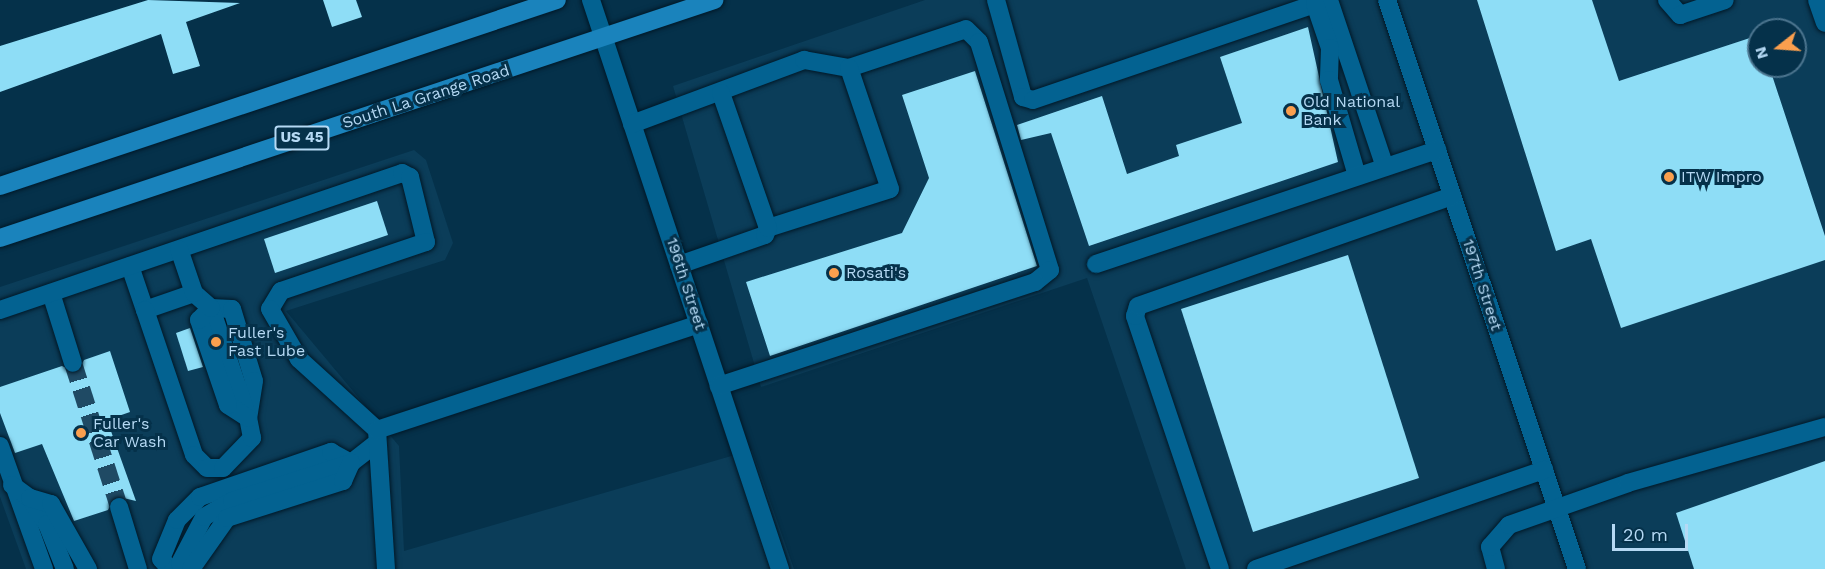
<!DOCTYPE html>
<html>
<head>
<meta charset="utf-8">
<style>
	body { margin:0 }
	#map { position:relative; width:1825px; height:569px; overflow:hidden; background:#05314a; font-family:"Work Sans",sans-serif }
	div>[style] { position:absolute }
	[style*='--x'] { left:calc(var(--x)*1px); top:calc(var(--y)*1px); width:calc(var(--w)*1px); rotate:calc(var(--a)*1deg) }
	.built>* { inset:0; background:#0b3d59 }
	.building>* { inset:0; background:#8eddf6 }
	.minor-tunnel>* { height:18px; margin-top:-9px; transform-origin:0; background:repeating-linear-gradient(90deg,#1f4a64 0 18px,transparent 0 27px) }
	.roads { filter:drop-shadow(0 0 2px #011827) drop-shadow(0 0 2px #011827) }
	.minor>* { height:18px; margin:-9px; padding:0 9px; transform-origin:9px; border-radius:9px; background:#036291 }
	.major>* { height:18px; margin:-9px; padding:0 9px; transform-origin:9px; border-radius:9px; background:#1a83bc }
	.dots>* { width:16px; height:16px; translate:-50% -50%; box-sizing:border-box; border:3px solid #05314a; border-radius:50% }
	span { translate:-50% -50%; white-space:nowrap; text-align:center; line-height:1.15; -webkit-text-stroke:6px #05314a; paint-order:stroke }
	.shield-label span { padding:2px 4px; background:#05314a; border:2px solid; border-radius:4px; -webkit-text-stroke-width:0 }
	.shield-label { font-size:15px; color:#b5d9f4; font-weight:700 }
	.street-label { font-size:16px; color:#b5d9f4 }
	.poi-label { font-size:16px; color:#b5d9f4 }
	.left { translate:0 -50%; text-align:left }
	.north { position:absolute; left:1747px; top:18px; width:60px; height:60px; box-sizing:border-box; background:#05314a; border:2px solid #4b748e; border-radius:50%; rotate:253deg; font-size:16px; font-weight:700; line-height:24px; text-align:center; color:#b5d9f4 }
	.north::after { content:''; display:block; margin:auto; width:21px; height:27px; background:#fa9f4e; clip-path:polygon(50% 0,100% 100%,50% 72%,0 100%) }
	.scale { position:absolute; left:1612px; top:524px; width:76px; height:27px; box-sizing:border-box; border:3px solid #b5d9f4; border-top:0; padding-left:8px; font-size:18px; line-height:21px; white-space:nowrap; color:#b5d9f4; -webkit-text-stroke:4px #05314a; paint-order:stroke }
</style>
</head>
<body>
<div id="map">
	<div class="built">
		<div style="clip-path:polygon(evenodd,925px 0,1825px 0,1825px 569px,1186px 569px,1087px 278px,761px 387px,673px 86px,925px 0,1759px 30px,1795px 30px,1795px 66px,1759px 66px,1759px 30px)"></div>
		<div style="clip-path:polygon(414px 150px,426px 160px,453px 243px,445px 260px,286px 311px,399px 446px,404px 551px,752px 450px,794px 569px,26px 569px,0 497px,0 287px)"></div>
	</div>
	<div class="building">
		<div style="clip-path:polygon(148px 0,240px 3px,186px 22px,200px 66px,173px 74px,161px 34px,0 92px,0 46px)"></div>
		<div style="clip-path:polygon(323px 0,356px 0,362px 17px,332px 27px)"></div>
		<div style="clip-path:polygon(1477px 0,1592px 0,1619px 81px,1759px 35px,1759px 66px,1769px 66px,1825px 236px,1825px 260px,1621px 328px,1591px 239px,1556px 251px)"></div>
		<div style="clip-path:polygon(1308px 27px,1338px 162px,1089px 246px,1051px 133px,1021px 140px,1017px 125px,1102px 96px,1127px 174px,1179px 156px,1176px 145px,1242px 123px,1220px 57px)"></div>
		<div style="clip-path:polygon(975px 71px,1037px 266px,770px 356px,746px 282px,902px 233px,929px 178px,902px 95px)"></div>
		<div style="clip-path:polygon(377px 201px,388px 235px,275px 273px,264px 239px)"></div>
		<div style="clip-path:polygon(1348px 255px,1419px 478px,1253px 532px,1181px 309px)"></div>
		<div style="clip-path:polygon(190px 328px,203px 367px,188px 371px,176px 333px)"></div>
		<div style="clip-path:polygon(110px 351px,130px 412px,107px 420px,136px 501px,115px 496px,108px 510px,74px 521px,42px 444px,15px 453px,0 413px,0 387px,62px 366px,77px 373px,84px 360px)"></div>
		<div style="clip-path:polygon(1825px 461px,1825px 569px,1694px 569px,1676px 513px)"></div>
	</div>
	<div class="minor-tunnel">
		<div style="--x:73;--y:363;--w:151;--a:72.3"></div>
	</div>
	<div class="roads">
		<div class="minor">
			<div style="--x:591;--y:0;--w:600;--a:71.63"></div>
			<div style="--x:996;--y:0;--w:101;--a:74.4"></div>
			<div style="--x:1023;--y:97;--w:10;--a:17"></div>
			<div style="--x:1033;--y:100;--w:311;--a:-18.8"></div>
			<div style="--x:1329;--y:0;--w:176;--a:71.5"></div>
			<div style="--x:1387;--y:0;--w:600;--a:71.53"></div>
			<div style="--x:1667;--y:0;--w:20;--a:49"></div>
			<div style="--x:1680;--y:15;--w:47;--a:-18.4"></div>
			<div style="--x:1817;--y:0;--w:24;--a:71"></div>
			<div style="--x:1315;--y:4;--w:46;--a:71.2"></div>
			<div style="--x:1330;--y:48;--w:32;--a:92"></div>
			<div style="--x:1329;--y:80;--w:100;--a:73.7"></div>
			<div style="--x:632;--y:124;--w:184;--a:-20.4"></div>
			<div style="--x:804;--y:60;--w:46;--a:10.1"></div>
			<div style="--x:849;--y:68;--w:123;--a:-18.4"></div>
			<div style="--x:966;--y:29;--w:18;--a:45"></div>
			<div style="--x:979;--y:42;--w:239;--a:72.7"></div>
			<div style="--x:1050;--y:270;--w:19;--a:141"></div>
			<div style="--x:1035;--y:282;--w:333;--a:161.8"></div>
			<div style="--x:768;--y:228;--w:128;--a:-17.7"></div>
			<div style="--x:890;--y:189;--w:128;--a:-108.7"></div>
			<div style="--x:1096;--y:264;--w:360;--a:-18.5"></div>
			<div style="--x:679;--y:265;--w:91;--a:-19.2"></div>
			<div style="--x:765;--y:235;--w:8;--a:-67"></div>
			<div style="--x:768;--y:228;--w:143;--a:-109.2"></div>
			<div style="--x:130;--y:266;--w:46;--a:71.2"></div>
			<div style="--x:145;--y:310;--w:52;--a:-19.1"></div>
			<div style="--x:51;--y:293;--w:73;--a:72.6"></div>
			<div style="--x:211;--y:308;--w:21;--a:3"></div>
			<div style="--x:232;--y:309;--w:75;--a:73"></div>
			<div style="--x:254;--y:381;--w:37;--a:99"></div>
			<div style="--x:248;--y:418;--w:116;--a:-108.6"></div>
			<div style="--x:0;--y:310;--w:425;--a:-18.8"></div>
			<div style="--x:402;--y:173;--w:9;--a:27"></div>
			<div style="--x:410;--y:177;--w:67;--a:76.2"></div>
			<div style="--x:426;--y:242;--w:153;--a:161.3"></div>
			<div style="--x:281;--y:291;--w:21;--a:121"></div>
			<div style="--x:270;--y:309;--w:58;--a:59.9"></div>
			<div style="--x:299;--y:359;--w:105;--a:42.3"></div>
			<div style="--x:145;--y:310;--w:153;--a:71.3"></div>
			<div style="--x:194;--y:455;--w:18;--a:45"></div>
			<div style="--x:207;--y:468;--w:16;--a:0"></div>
			<div style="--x:223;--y:468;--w:42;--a:-46"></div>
			<div style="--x:252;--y:438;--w:20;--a:-101"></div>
			<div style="--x:248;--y:418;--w:24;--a:-147"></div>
			<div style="--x:228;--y:405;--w:90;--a:-108.8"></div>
			<div style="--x:199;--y:320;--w:17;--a:-45"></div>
			<div style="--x:211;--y:308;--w:23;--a:-139"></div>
			<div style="--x:194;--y:293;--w:46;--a:-108.8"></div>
			<div style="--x:0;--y:446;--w:131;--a:70.3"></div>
			<div style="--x:12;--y:485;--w:22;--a:36"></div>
			<div style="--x:30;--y:498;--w:31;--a:57"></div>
			<div style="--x:47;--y:524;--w:48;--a:68.2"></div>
			<div style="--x:30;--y:498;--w:22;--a:16"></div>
			<div style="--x:51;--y:504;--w:75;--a:60.4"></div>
			<div style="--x:119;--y:507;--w:65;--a:73"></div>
			<div style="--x:170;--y:569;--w:13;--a:-132"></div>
			<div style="--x:161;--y:559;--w:42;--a:-67.7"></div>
			<div style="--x:177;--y:520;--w:33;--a:-45"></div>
			<div style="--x:200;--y:497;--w:139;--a:-19"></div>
			<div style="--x:331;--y:452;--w:23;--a:29"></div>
			<div style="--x:351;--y:463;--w:29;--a:-38"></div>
			<div style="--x:182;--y:569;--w:6;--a:-108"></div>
			<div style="--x:180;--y:563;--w:52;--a:-62.4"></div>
			<div style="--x:204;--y:517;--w:32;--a:-30"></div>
			<div style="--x:232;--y:501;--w:125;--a:-17.7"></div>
			<div style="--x:191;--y:569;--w:62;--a:-54.8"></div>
			<div style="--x:227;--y:518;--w:122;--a:-17.7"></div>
			<div style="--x:343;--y:481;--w:20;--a:-66"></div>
			<div style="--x:386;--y:569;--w:139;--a:-93.7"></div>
			<div style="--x:377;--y:430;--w:339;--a:-18.2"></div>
			<div style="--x:1220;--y:569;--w:267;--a:-108.6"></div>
			<div style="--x:1135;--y:316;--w:10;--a:-73"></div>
			<div style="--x:1138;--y:306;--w:333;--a:-19.3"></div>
			<div style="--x:1256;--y:569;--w:305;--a:-19"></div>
			<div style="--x:1496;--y:569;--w:23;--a:-105"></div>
			<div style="--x:1490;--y:547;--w:29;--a:-49"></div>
			<div style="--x:1509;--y:525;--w:126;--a:-19.4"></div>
			<div style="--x:1628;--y:483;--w:205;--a:-15.9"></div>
		</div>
		<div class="major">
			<div style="--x:0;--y:186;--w:587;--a:-18.47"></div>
			<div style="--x:0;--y:238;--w:753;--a:-18.43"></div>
		</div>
	</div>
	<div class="dots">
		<div style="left:1291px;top:111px;background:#fa9f4e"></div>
		<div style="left:1669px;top:177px;background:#fa9f4e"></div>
		<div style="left:834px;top:273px;background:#fa9f4e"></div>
		<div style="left:216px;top:342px;background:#fa9f4e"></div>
		<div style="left:81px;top:433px;background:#fa9f4e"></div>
	</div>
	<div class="shield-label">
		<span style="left:302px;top:138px">US 45</span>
	</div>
	<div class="street-label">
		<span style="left:426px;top:97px;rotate:-18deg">South La Grange Road</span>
		<span style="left:686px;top:284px;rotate:72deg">196th Street</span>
		<span style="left:1482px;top:285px;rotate:72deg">197th Street</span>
	</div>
	<div class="poi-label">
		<span class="left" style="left:1303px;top:111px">Old National<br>Bank</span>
		<span class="left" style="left:1681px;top:177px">ITW Impro</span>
		<span class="left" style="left:846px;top:273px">Rosati's</span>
		<span class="left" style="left:228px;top:342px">Fuller's<br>Fast Lube</span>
		<span class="left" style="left:93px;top:433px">Fuller's<br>Car Wash</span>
	</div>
	<div class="north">N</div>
	<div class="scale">20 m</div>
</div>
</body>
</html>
